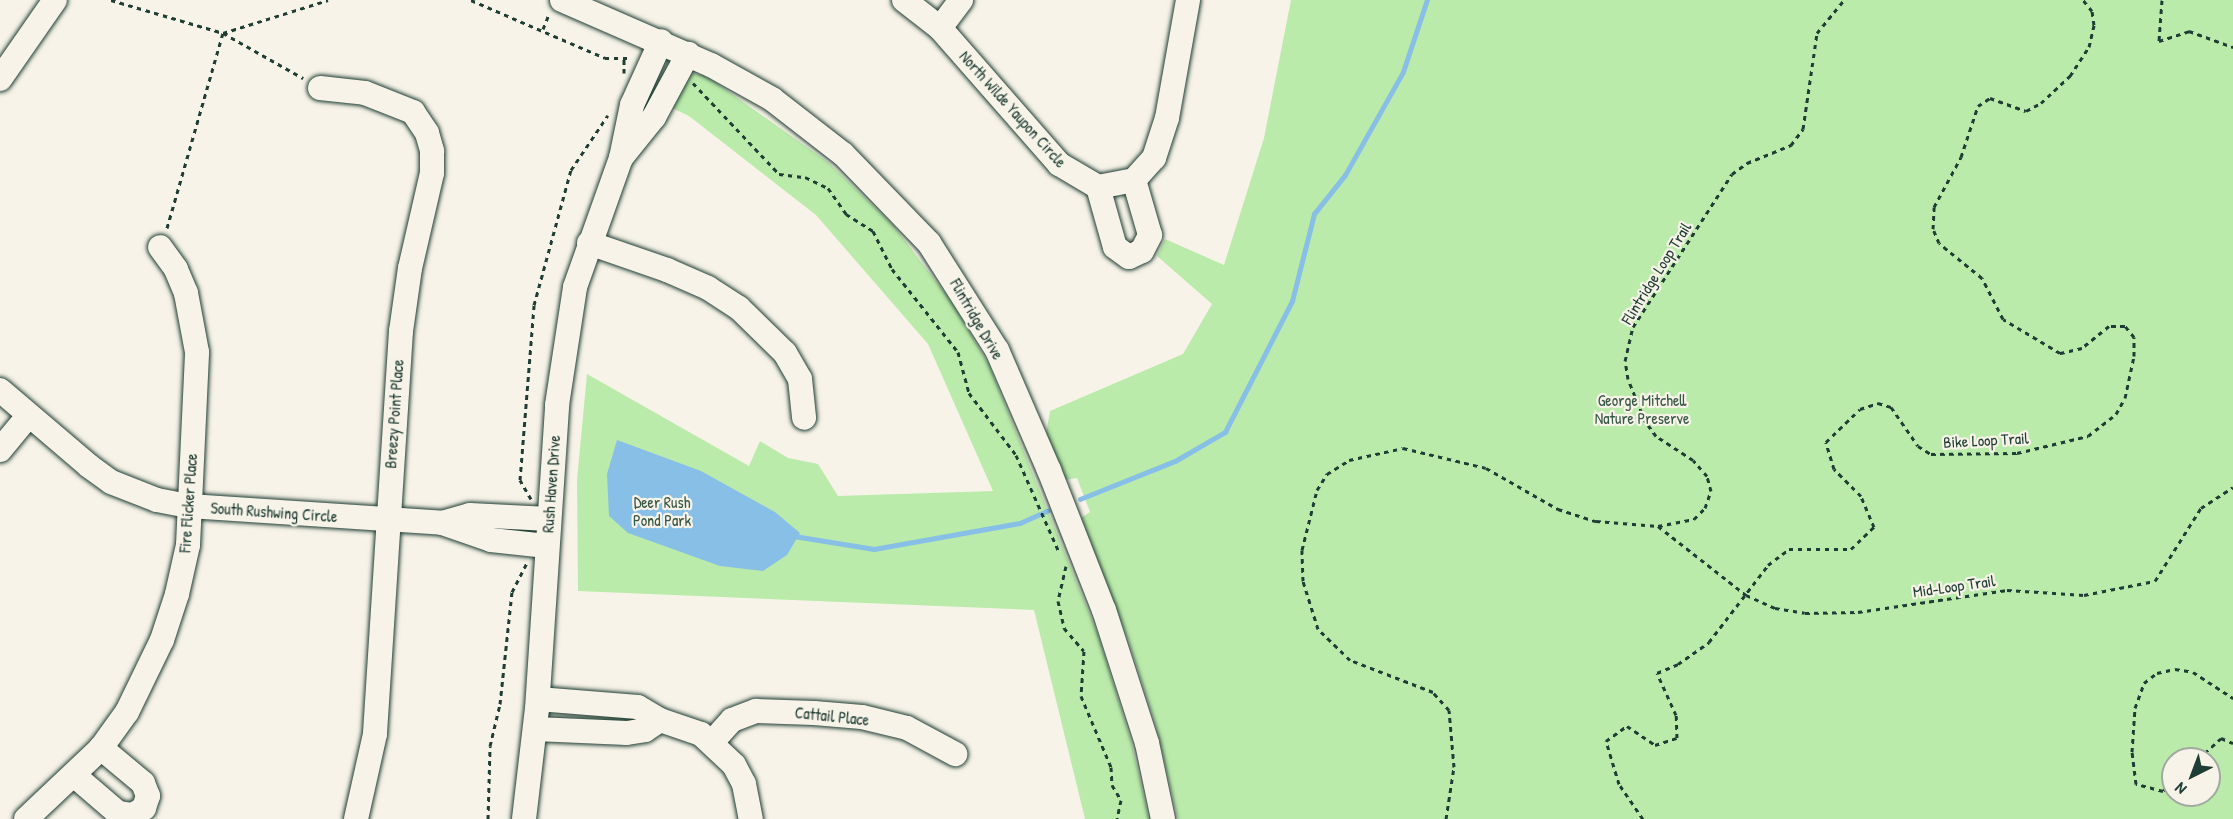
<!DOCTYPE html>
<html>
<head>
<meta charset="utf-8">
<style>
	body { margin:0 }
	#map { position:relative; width:2233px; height:819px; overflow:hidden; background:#f7f3e8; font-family:"Patrick Hand",sans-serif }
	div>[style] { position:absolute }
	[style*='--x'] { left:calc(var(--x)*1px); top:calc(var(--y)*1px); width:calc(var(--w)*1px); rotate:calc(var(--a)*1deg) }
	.green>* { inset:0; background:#bbebaa }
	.water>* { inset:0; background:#88bfe6 }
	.stream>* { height:4.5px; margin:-2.25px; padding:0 2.25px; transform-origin:2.25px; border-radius:2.25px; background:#88bfe6 }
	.path>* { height:3px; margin-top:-1.5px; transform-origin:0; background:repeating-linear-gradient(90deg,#1f3d34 0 4.5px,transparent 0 9px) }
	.roads { filter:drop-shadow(0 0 2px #1f3d34) drop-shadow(0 0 2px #1f3d34) }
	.minor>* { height:24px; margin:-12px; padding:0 12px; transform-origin:12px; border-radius:12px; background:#f7f3e8 }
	span { translate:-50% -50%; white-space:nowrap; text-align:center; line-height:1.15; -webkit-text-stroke:4.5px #f7f3e8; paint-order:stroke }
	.street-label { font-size:16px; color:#1f3d34 }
	.park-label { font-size:16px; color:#365746 }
	.north { position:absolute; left:2161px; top:747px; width:60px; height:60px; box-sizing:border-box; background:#f7f3e8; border:2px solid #a1aaa0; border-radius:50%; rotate:222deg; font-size:16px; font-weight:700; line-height:24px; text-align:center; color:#1f3d34 }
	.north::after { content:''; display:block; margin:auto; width:21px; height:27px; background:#1f3d34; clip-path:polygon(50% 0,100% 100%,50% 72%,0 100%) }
</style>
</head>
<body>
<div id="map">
	<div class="green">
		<div style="clip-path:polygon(evenodd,1291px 0,2233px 0,2233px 819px,1178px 819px,1156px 725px,1127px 636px,1081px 518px,1090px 512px,1077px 478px,1065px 480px,1046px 434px,1050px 411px,1183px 354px,1212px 304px,1157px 256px,1165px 239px,1224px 265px,1264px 138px,1291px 0,2173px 759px,2209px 759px,2209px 795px,2173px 795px,2173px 759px)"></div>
		<div style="clip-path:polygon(691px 74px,705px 75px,828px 162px,893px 225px,951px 301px,989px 365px,1098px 635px,1131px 741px,1149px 819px,1085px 819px,1034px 610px,578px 591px,577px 480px,587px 374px,749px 466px,760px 441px,788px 458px,818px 464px,838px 496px,993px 491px,928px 344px,816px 215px,689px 116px,668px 106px,681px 80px)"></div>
	</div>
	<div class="water">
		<div style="clip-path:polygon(617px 440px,701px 471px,775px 512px,800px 533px,787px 555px,763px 571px,720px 566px,628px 533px,609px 516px,607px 474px)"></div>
	</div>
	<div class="stream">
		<div style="--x:1080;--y:499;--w:102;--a:-21.8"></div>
		<div style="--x:1175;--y:461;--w:58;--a:-30.1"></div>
		<div style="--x:1225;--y:432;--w:147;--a:-62.9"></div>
		<div style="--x:1292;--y:301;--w:90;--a:-75.8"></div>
		<div style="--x:1314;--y:214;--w:50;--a:-51.5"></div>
		<div style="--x:1345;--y:175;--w:118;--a:-60.6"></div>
		<div style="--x:1403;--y:72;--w:76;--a:-71.6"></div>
		<div style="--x:794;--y:536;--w:81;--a:9.2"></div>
		<div style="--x:874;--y:549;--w:148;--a:-10.1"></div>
		<div style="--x:1020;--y:523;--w:30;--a:-24"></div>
	</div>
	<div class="path">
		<div style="--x:111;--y:0;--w:117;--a:16.4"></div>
		<div style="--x:223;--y:33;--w:92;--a:29.4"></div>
		<div style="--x:471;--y:0;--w:146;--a:23.4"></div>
		<div style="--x:605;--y:58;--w:26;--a:0"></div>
		<div style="--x:2162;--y:0;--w:41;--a:94.2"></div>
		<div style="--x:2159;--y:41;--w:32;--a:-18"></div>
		<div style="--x:2189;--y:31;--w:47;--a:20"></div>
		<div style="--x:543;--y:29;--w:16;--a:-68"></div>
		<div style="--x:624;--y:73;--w:14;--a:-90"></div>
		<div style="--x:693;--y:83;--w:125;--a:46.6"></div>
		<div style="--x:779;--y:174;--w:26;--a:7"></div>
		<div style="--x:805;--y:177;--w:25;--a:26"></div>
		<div style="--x:828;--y:188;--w:32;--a:55"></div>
		<div style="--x:846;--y:214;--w:32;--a:32"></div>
		<div style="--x:873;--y:231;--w:42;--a:63.4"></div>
		<div style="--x:892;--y:269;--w:106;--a:51.5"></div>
		<div style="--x:958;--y:352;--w:42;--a:75"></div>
		<div style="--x:969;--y:393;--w:78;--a:52.8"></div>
		<div style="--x:1016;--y:455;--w:106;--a:66.1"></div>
		<div style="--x:167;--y:228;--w:203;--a:-74"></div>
		<div style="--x:223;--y:33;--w:110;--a:-17.4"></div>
		<div style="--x:531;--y:499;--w:22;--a:-120"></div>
		<div style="--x:520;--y:480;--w:176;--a:-85.4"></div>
		<div style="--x:534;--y:305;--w:140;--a:-74.7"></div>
		<div style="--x:571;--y:170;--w:66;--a:-56.1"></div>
		<div style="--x:1658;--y:526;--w:112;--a:38.1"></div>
		<div style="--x:1746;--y:595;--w:32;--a:24"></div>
		<div style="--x:1775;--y:608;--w:30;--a:9"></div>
		<div style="--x:1805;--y:613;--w:53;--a:-1.1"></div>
		<div style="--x:1858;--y:612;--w:151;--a:-8.4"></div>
		<div style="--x:2007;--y:590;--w:77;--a:3.7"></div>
		<div style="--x:2084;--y:595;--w:72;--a:-11.2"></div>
		<div style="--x:2155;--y:581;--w:86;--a:-57.8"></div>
		<div style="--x:2201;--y:508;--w:38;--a:-33"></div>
		<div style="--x:1066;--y:566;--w:36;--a:103"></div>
		<div style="--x:1058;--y:601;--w:28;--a:77"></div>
		<div style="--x:1064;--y:628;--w:30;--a:49"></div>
		<div style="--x:1084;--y:651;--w:45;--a:93.8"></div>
		<div style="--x:1081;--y:696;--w:77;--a:67.1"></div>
		<div style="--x:1111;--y:767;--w:18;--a:87"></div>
		<div style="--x:1112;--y:785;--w:17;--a:59"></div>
		<div style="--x:1121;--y:800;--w:19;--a:102"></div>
		<div style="--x:2198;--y:759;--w:31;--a:-42"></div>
		<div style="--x:2221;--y:738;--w:13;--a:23"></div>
		<div style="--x:2173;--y:781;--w:14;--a:135"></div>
		<div style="--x:2163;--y:791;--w:28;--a:-165"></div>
		<div style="--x:2136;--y:784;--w:32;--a:-97"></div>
		<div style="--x:2132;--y:752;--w:44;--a:-86.1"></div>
		<div style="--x:2135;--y:708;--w:27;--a:-70"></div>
		<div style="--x:2144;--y:683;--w:16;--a:-38"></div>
		<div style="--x:2157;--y:673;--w:18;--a:-13"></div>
		<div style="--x:2175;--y:669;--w:18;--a:9"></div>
		<div style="--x:2193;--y:672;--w:48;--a:33"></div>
		<div style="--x:488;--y:819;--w:73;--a:-88.4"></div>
		<div style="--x:490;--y:746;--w:43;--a:-76.6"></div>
		<div style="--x:500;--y:704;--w:113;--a:-83.9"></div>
		<div style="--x:512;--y:592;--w:33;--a:-63"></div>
		<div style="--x:1446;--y:819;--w:53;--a:-81.3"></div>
		<div style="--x:1454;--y:767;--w:57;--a:-95"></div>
		<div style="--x:1449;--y:710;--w:24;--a:-132"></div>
		<div style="--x:1433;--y:692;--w:89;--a:-158.9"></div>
		<div style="--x:1350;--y:660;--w:45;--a:-135.9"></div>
		<div style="--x:1318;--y:629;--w:50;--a:-107.4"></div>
		<div style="--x:1303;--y:581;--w:31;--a:-92"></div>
		<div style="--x:1302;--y:550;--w:62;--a:-76"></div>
		<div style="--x:1317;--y:490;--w:19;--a:-58"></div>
		<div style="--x:1327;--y:474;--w:26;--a:-32"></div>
		<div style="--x:1349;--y:460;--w:55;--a:-12.5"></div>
		<div style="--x:1403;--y:448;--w:85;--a:13.5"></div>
		<div style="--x:1486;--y:468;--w:83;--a:29.7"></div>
		<div style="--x:1558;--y:509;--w:40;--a:18"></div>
		<div style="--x:1596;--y:521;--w:62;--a:4.6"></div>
		<div style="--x:1658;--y:526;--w:37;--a:-11"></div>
		<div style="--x:1694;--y:519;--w:16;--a:-45"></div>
		<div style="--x:1705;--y:508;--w:18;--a:-71"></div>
		<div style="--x:1711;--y:491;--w:16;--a:-105"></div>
		<div style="--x:1707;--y:476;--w:21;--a:-131"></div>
		<div style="--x:1693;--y:460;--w:44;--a:-147"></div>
		<div style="--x:1656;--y:436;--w:19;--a:-126"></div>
		<div style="--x:1645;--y:421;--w:45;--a:-112"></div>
		<div style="--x:1628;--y:379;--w:18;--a:-99"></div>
		<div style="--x:1625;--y:361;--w:35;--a:-77"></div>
		<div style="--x:1633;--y:327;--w:182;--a:-57.1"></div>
		<div style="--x:1732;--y:174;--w:19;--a:-36"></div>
		<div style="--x:1747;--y:163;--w:48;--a:-22.2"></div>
		<div style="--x:1791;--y:145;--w:20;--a:-53"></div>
		<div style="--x:1803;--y:129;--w:97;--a:-81.7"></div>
		<div style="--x:1817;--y:33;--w:43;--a:-50.7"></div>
		<div style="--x:1643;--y:819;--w:42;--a:-124.4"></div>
		<div style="--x:1619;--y:784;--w:45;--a:-106.8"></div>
		<div style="--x:1606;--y:741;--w:26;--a:-36"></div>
		<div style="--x:1627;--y:726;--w:34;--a:34"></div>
		<div style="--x:1655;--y:745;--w:23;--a:-18"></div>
		<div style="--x:1677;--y:738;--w:23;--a:-92"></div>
		<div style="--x:1676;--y:715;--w:46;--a:-114.3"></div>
		<div style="--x:1657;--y:673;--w:23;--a:-23"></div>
		<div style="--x:1678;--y:664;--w:38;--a:-35"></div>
		<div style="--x:1709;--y:642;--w:97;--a:-52.5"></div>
		<div style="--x:1768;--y:565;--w:26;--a:-37"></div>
		<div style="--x:1789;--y:549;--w:62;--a:0"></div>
		<div style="--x:1851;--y:549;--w:32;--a:-44"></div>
		<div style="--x:1874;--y:527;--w:34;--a:-113"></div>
		<div style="--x:1861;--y:496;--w:38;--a:-135"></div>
		<div style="--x:1834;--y:469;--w:28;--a:-107"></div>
		<div style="--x:1826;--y:442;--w:47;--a:-44.1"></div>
		<div style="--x:1860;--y:409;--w:19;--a:-18"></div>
		<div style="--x:1878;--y:403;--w:14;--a:17"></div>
		<div style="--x:1891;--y:407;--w:47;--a:55.3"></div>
		<div style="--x:1918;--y:446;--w:15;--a:32"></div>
		<div style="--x:1931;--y:454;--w:86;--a:-0.7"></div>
		<div style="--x:2017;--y:453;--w:73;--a:-13.5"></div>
		<div style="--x:2088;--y:436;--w:36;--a:-38"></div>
		<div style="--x:2116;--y:414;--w:18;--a:-61"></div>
		<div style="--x:2125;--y:398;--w:43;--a:-77.9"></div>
		<div style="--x:2134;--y:356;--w:19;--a:-90"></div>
		<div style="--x:2134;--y:337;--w:14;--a:-129"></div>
		<div style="--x:2125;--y:326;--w:16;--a:180"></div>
		<div style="--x:2109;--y:326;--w:35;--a:141"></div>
		<div style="--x:2082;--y:348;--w:23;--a:167"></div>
		<div style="--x:2060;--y:353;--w:66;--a:-149.2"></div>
		<div style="--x:2003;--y:319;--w:46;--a:-117.1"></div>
		<div style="--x:1982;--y:278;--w:55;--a:-140.9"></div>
		<div style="--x:1939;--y:243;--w:15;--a:-113"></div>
		<div style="--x:1933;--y:229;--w:22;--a:-87"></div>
		<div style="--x:1934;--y:207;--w:57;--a:-61.6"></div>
		<div style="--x:1961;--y:157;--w:54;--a:-71.6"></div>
		<div style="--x:1978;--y:106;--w:14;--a:-34"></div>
		<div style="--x:1990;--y:98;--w:38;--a:20"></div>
		<div style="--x:2026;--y:111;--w:17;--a:-28"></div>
		<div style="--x:2041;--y:103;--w:40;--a:-43"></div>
		<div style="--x:2070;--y:76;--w:35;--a:-57"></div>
		<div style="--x:2089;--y:47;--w:23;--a:-77"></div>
		<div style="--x:2094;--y:25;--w:14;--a:-98"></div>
		<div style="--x:2092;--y:11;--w:14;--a:-129"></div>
	</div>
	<div class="roads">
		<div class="minor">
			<div style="--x:562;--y:0;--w:163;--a:23.6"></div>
			<div style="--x:711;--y:65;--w:70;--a:29.1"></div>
			<div style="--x:772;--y:99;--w:90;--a:37.8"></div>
			<div style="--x:843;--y:154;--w:124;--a:46"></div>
			<div style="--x:929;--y:243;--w:127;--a:57.6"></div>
			<div style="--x:997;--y:350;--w:131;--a:66.6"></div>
			<div style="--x:1049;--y:470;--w:150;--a:68.6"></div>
			<div style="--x:1104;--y:610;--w:140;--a:72.1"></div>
			<div style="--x:1147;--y:743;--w:78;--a:78.1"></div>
			<div style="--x:904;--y:0;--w:46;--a:37.9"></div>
			<div style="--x:940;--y:28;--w:181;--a:48.8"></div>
			<div style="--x:1059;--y:164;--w:45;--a:30.5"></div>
			<div style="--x:1098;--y:187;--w:37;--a:-11"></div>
			<div style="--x:940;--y:28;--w:35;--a:-53"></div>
			<div style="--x:0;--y:79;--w:96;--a:-55.2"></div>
			<div style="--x:320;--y:88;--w:45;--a:6.3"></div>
			<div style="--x:365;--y:93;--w:52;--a:21.6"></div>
			<div style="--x:413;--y:112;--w:25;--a:56"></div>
			<div style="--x:427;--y:133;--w:19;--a:74"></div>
			<div style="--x:432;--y:151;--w:22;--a:90"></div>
			<div style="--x:432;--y:173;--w:98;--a:103"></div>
			<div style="--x:410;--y:268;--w:64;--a:98.1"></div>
			<div style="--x:401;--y:331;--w:404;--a:93.7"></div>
			<div style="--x:375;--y:734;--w:87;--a:102.6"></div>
			<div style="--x:621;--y:158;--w:53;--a:-51.2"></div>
			<div style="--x:654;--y:117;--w:72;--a:-61.6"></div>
			<div style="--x:1134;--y:180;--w:30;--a:-48"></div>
			<div style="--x:1154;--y:158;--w:42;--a:-72"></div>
			<div style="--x:1167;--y:118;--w:120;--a:-79.9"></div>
			<div style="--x:1098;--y:187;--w:62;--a:74.2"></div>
			<div style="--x:1115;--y:247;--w:17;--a:36"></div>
			<div style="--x:1129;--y:257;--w:14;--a:-25"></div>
			<div style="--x:1142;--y:251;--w:18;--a:-63"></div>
			<div style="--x:1150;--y:235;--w:57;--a:-106.2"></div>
			<div style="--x:589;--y:243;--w:83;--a:19.1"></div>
			<div style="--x:667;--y:270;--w:45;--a:23.7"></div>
			<div style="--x:708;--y:288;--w:37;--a:33"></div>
			<div style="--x:739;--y:308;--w:64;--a:44.4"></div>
			<div style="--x:785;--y:353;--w:30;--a:60"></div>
			<div style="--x:800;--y:379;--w:39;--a:84"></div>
			<div style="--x:0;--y:390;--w:117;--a:40.5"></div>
			<div style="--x:89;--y:466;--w:27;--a:36"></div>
			<div style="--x:111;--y:482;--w:49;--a:21.4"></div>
			<div style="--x:157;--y:500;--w:33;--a:11"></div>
			<div style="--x:189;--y:506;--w:254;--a:3.8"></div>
			<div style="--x:442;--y:523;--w:52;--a:19.1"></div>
			<div style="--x:491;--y:540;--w:56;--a:6.1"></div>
			<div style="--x:0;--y:450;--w:45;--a:-50.4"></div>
			<div style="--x:442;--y:523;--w:29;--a:-16"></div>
			<div style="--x:470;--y:515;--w:79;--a:2.9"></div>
			<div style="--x:538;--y:699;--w:100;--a:4.6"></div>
			<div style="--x:638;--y:707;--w:26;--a:31"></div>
			<div style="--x:660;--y:720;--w:43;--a:18.9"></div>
			<div style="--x:701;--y:734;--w:45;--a:43.2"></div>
			<div style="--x:734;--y:765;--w:21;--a:62"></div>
			<div style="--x:744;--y:784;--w:36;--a:79"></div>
			<div style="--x:535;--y:729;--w:92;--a:2.5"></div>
			<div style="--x:627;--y:733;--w:18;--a:-9"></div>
			<div style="--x:645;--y:730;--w:18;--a:-34"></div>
			<div style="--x:713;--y:741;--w:28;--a:-48"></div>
			<div style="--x:732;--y:720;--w:26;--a:-21"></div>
			<div style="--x:756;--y:711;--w:58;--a:2"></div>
			<div style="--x:814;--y:713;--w:48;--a:4.8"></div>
			<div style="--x:862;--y:717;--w:46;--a:13.7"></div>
			<div style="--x:907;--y:728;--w:55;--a:28.4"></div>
			<div style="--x:75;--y:776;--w:57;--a:40.7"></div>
			<div style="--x:118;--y:813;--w:15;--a:8"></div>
			<div style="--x:133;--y:815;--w:13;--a:-32"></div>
			<div style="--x:144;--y:808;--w:13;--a:-72"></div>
			<div style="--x:148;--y:796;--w:14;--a:-111"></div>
			<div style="--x:143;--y:783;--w:55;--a:-140.2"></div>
			<div style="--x:26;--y:819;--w:103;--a:-43.4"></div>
			<div style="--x:101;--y:748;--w:44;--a:-54.2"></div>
			<div style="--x:127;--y:712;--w:80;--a:-64.1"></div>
			<div style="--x:162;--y:640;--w:48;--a:-71.9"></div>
			<div style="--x:177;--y:594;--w:50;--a:-77.3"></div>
			<div style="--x:188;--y:545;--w:193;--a:-87.3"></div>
			<div style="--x:197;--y:352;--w:60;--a:-100.6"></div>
			<div style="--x:186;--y:293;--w:26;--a:-113"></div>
			<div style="--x:176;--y:269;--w:27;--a:-126"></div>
			<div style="--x:524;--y:819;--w:111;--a:-83.3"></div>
			<div style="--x:537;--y:709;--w:305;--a:-86.2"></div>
			<div style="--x:557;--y:405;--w:119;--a:-81.3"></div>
			<div style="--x:575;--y:287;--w:137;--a:-70.4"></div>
			<div style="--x:621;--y:158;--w:54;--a:-78.3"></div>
			<div style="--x:632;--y:105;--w:70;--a:-65.6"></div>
		</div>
	</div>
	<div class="street-label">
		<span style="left:1013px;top:109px;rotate:48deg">North Wilde Yaupon Circle</span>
		<span style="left:1656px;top:273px;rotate:-58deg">Flintridge Loop Trail</span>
		<span style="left:977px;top:319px;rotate:60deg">Flintridge Drive</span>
		<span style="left:394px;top:414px;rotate:-86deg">Breezy Point Place</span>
		<span style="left:1986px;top:440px;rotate:-3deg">Bike Loop Trail</span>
		<span style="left:551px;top:484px;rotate:-86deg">Rush Haven Drive</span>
		<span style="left:188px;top:503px;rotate:-86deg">Fire Flicker Place</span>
		<span style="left:274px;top:512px;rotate:4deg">South Rushwing Circle</span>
		<span style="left:1954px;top:586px;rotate:-8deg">Mid-Loop Trail</span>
		<span style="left:832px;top:716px;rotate:6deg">Cattail Place</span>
	</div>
	<div class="park-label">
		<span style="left:1642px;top:409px">George Mitchell<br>Nature Preserve</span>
		<span style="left:662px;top:511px">Deer Rush<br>Pond Park</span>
	</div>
	<div class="north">N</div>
</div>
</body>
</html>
